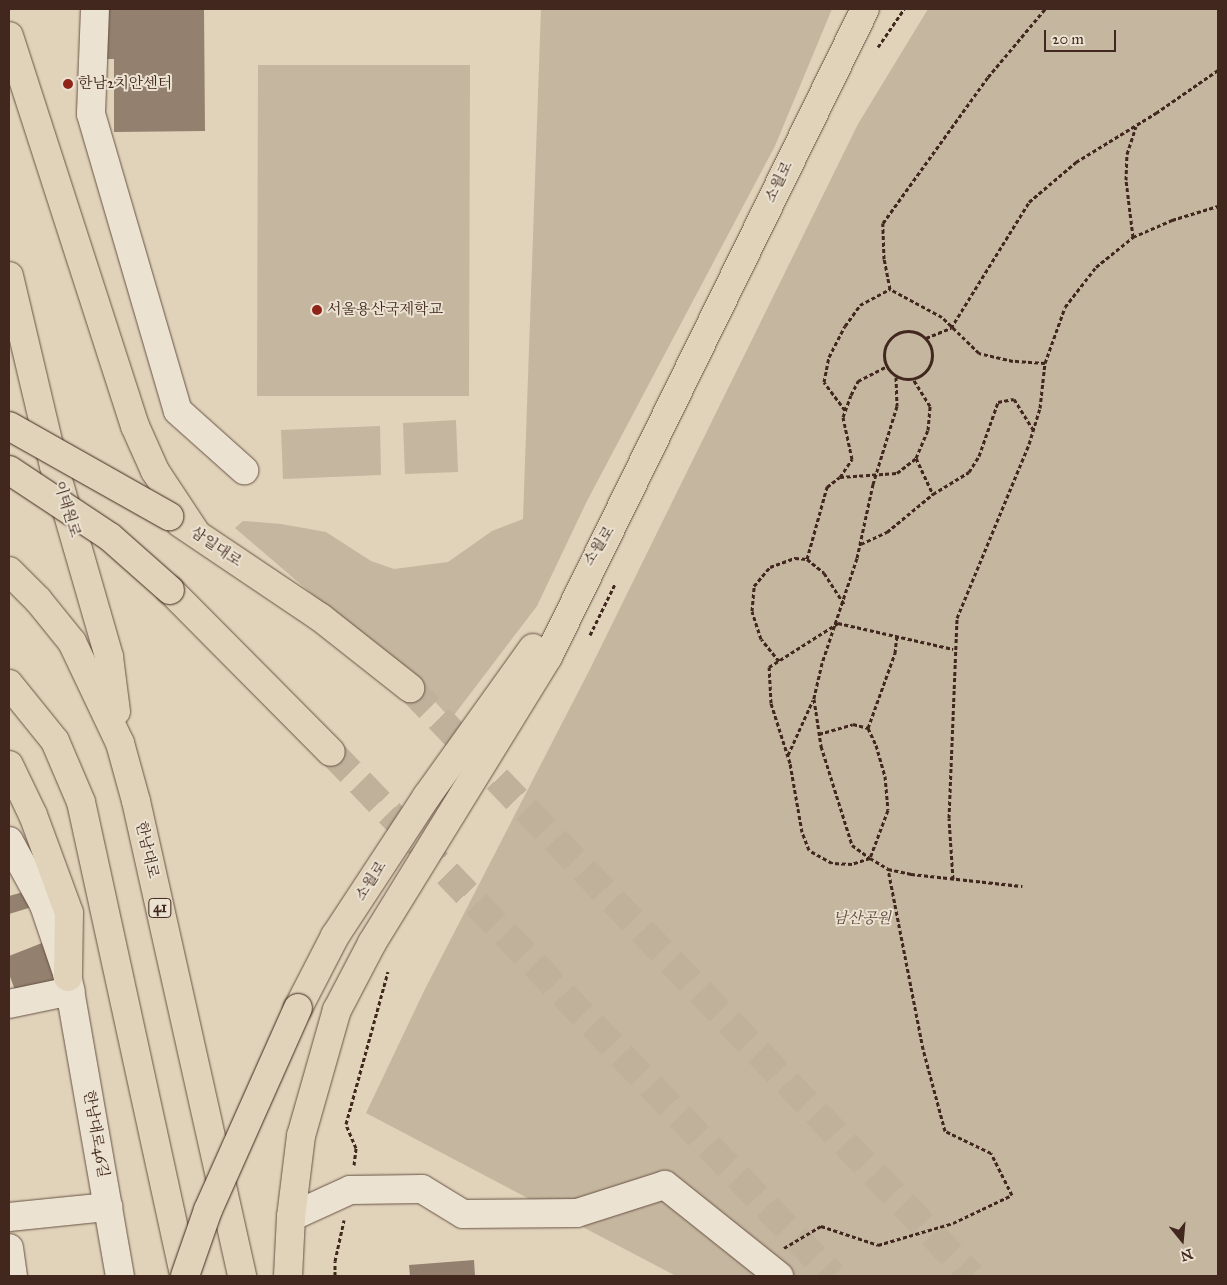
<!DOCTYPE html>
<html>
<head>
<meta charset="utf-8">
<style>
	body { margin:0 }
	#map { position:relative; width:1227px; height:1285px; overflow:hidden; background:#e0d3ba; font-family:"IM FELL Great Primer","Noto Serif KR",serif }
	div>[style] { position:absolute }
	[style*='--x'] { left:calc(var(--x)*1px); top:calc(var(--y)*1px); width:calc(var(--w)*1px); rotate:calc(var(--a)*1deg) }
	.green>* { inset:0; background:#c5b69f }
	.building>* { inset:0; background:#94806f }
	.major-tunnel>* { height:28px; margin-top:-14px; transform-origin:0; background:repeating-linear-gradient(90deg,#c0b19b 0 28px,transparent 0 42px) }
	.path>* { height:3px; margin-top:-1.5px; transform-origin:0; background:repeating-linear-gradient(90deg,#41271d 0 4px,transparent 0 6.5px) }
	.path>.ring { margin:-1.5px; padding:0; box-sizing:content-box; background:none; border:3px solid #41271d; border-radius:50% }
	.roads { filter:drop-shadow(0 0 1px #695244) drop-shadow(0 0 1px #695244) }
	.minor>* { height:28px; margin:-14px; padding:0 14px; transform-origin:14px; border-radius:14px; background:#ebe2d2 }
	.major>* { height:28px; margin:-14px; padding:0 14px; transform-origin:14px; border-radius:14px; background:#e0d3ba }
	.bridges { filter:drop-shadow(0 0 1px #41271d) drop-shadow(0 0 1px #41271d) }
	.major-bridge>* { height:28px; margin:-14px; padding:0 14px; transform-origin:14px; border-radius:14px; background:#e0d3ba }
	.dots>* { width:14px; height:14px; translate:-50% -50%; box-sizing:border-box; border:2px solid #ebe2d2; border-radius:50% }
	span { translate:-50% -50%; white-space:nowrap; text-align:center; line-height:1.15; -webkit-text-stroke:4px #ebe2d2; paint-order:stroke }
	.shield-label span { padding:1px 4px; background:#ebe2d2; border:1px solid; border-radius:4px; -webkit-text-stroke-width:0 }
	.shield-label { font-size:14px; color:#41271d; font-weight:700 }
	.poi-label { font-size:15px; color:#41271d }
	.left { translate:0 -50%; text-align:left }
	.street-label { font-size:15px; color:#41271d }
	.park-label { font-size:15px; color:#5b4437; font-style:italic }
	.frame { position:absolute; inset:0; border:10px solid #41271d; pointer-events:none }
	.north { position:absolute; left:1157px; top:1215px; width:50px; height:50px; -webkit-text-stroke:4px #ebe2d2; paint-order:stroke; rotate:163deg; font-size:14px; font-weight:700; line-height:20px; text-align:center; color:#41271d }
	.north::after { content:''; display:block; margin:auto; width:18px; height:22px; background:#41271d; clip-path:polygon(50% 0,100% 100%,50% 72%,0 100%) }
	.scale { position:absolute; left:1044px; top:30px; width:72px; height:22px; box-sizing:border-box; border:2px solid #41271d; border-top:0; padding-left:6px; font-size:15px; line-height:18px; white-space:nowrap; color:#41271d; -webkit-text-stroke:4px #ebe2d2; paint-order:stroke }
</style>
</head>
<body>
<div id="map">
	<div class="green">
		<div style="clip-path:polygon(541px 9px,832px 9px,775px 146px,587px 501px,537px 606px,451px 719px,425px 691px,235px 528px,243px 521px,281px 524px,326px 532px,371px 561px,394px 569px,448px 562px,492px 531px,523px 519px)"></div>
		<div style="clip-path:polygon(928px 9px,1218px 9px,1218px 1276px,676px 1276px,366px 1113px,424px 991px,591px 667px,858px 124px)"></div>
		<div style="clip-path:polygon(258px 65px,470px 65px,469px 396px,257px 396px)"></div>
		<div style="clip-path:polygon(456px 420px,458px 472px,405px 474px,403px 423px)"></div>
		<div style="clip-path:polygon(380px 426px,381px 475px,283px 479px,281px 430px)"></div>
	</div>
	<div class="building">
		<div style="clip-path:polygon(105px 9px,204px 9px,205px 131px,114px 132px,114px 59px,95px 59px)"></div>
		<div style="clip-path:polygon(27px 891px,32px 907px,9px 914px,9px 896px)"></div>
		<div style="clip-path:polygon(42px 943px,58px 982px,18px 998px,9px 974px,9px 956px)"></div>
		<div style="clip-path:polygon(474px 1260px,475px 1276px,410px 1276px,409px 1265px)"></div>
	</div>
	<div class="major-tunnel">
		<div style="--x:410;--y:688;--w:813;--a:46.3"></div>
		<div style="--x:331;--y:752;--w:726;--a:46.23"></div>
	</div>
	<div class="path">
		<div style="--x:878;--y:47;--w:46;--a:-55.6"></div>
		<div style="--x:1133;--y:237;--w:57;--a:-97"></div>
		<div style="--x:1126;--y:180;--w:26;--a:-88"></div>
		<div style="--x:1127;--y:154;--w:29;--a:-72"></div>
		<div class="ring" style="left:884px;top:331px;width:45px;height:45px"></div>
		<div style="--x:926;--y:338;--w:27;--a:-22"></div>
		<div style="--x:951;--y:328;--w:148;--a:-58.2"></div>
		<div style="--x:1029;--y:202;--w:62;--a:-40.4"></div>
		<div style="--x:1076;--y:162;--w:94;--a:-31.5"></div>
		<div style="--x:1156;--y:113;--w:75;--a:-34.7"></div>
		<div style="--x:1045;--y:363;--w:32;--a:-176"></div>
		<div style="--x:1013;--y:361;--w:35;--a:-167"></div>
		<div style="--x:979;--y:353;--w:52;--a:-135.8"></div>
		<div style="--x:942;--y:317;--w:59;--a:-151.7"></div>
		<div style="--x:890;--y:289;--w:31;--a:-101"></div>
		<div style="--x:884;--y:259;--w:36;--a:-92"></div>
		<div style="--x:883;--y:223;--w:180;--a:-54.3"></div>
		<div style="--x:988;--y:77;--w:89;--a:-50"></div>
		<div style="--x:896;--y:377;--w:29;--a:88"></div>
		<div style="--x:897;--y:406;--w:82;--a:107.1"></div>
		<div style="--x:873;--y:484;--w:76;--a:102.2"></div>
		<div style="--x:857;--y:558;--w:111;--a:108.4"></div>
		<div style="--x:822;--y:663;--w:37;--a:103"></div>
		<div style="--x:814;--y:699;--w:48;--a:81.5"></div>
		<div style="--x:821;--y:746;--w:104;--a:72.6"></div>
		<div style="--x:852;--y:845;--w:22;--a:36"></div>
		<div style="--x:870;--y:858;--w:21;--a:31"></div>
		<div style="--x:888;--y:869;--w:24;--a:12"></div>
		<div style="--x:911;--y:874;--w:112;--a:6.2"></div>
		<div style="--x:845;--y:410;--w:35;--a:-127"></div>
		<div style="--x:824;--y:382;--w:25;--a:-79"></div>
		<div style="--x:829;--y:357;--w:35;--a:-63"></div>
		<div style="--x:845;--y:326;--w:26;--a:-54"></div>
		<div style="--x:860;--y:305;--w:34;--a:-28"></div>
		<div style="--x:916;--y:458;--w:40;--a:65"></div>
		<div style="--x:933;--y:494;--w:42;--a:-31.4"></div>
		<div style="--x:969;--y:472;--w:19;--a:-58"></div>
		<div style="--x:979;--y:456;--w:57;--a:-70.6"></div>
		<div style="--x:998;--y:402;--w:16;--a:-11"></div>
		<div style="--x:1014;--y:399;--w:36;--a:58"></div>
		<div style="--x:840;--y:477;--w:57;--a:-4"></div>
		<div style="--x:897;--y:473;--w:24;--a:-38"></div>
		<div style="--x:916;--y:458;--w:30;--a:-67"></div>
		<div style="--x:928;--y:430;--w:24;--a:-85"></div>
		<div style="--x:930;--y:406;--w:32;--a:-122"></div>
		<div style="--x:861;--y:544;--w:29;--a:-25"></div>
		<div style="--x:887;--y:532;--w:60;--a:-39.6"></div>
		<div style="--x:807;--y:559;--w:75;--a:-74.5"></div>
		<div style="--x:827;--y:487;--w:16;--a:-38"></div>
		<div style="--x:840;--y:477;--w:22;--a:-56"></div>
		<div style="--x:852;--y:459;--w:43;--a:-102.1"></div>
		<div style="--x:843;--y:417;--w:23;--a:-70"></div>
		<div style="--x:851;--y:395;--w:16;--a:-63"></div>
		<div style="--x:858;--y:381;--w:31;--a:-27"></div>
		<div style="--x:590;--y:635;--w:57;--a:-63.9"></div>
		<div style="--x:779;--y:661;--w:28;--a:-129"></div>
		<div style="--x:761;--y:639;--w:29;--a:-108"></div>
		<div style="--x:752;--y:611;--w:25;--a:-85"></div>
		<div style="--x:754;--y:586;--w:25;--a:-50"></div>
		<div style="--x:770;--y:567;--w:27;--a:-20"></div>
		<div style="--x:795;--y:558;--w:12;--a:5"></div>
		<div style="--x:807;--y:559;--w:22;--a:39"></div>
		<div style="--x:824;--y:573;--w:37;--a:57"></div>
		<div style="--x:868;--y:728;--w:80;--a:-70.2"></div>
		<div style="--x:895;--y:653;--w:19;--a:-84"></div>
		<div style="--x:819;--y:734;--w:35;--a:-16"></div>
		<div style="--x:853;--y:724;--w:16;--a:15"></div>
		<div style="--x:868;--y:728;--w:19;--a:65"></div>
		<div style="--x:876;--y:745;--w:32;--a:74"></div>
		<div style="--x:885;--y:776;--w:34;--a:85"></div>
		<div style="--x:888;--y:810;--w:51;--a:110.6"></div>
		<div style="--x:870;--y:858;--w:19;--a:162"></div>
		<div style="--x:852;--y:864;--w:20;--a:-177"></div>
		<div style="--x:832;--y:863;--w:26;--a:-151"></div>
		<div style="--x:809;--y:850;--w:19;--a:-111"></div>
		<div style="--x:802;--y:832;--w:70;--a:-99.9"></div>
		<div style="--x:790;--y:763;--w:63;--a:-107.6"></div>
		<div style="--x:771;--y:703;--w:36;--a:-93"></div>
		<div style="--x:769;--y:667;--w:82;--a:-32.5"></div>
		<div style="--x:838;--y:623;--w:118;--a:12.7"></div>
		<div style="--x:788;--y:755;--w:60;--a:-65.6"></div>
		<div style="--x:953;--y:879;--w:61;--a:-93.8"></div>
		<div style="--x:949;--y:818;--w:200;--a:-87.7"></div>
		<div style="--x:957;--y:618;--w:188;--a:-67.5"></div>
		<div style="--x:1029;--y:444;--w:38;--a:-73"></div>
		<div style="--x:1040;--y:408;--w:45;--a:-83.7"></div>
		<div style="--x:1045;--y:363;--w:59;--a:-70.3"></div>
		<div style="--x:1065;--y:307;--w:51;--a:-52.2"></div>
		<div style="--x:1096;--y:267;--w:48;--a:-39"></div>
		<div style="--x:1133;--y:237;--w:43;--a:-23.6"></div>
		<div style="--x:1172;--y:220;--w:48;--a:-16.9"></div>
		<div style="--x:354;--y:1165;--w:17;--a:-83"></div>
		<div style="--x:356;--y:1148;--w:26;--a:-113"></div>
		<div style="--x:346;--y:1124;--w:158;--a:-74.6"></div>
		<div style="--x:784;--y:1248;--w:43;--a:-30.7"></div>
		<div style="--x:821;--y:1226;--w:60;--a:18.4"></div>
		<div style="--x:878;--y:1245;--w:78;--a:-16.3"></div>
		<div style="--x:953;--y:1223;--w:65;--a:-25.4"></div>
		<div style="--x:1012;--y:1195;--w:47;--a:-116.6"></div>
		<div style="--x:991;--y:1153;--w:51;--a:-154.4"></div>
		<div style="--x:945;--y:1131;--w:85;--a:-105"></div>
		<div style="--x:923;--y:1049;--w:183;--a:-101"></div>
		<div style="--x:335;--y:1276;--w:15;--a:-90"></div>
		<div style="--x:335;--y:1261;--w:42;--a:-77.6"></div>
	</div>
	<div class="roads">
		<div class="minor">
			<div style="--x:95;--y:9;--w:105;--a:92.2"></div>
			<div style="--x:91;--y:114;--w:309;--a:73.7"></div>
			<div style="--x:178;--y:411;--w:89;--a:41.8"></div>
			<div style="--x:9;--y:841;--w:73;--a:61.3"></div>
			<div style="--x:44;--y:905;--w:72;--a:71.3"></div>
			<div style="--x:67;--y:973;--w:308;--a:80.1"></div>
			<div style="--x:9;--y:1004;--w:63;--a:-11.8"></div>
			<div style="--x:9;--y:1217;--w:100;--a:-5.8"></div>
			<div style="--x:291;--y:1217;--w:65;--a:-24.6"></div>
			<div style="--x:350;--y:1190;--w:72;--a:-0.8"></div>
			<div style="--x:422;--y:1189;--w:48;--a:31.4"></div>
			<div style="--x:463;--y:1214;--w:114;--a:-0.5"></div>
			<div style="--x:577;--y:1213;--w:92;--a:-17.7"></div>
			<div style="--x:665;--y:1185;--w:146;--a:38.6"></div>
			<div style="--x:9;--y:1248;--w:28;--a:82"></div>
		</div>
		<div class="major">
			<div style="--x:9;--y:36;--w:410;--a:72.1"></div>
			<div style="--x:135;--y:426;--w:49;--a:66"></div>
			<div style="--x:155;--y:471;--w:74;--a:56.5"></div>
			<div style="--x:9;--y:276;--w:195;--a:76.7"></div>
			<div style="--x:54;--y:466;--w:199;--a:73.9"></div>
			<div style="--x:109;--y:657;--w:55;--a:82.7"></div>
			<div style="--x:180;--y:523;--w:169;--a:33.9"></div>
			<div style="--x:320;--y:617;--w:115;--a:38.3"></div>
			<div style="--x:9;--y:571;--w:41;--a:45"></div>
			<div style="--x:38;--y:600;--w:54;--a:51"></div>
			<div style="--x:72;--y:642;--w:112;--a:64.6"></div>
			<div style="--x:120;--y:743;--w:60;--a:74.6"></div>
			<div style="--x:136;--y:801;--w:487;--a:77.4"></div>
			<div style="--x:170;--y:590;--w:228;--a:45.2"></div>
			<div style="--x:9;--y:684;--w:73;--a:51.1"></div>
			<div style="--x:55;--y:741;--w:66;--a:66.9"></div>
			<div style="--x:81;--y:802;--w:485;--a:77.7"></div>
			<div style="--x:9;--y:765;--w:55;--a:64.4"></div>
			<div style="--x:33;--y:815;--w:104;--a:69.8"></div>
			<div style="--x:69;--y:913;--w:64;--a:90.9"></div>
			<div style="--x:298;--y:1008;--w:81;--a:-62.8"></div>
			<div style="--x:335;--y:936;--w:168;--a:-56.7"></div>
			<div style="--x:427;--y:796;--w:182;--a:-54.4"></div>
			<div style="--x:288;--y:1276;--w:59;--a:-87.1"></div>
			<div style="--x:291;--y:1217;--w:82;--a:-83"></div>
			<div style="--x:301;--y:1136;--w:131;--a:-74.1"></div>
			<div style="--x:337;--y:1010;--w:76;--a:-62.4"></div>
			<div style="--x:372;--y:943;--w:336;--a:-58.4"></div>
			<div style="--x:548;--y:657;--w:721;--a:-63.93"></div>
		</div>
	</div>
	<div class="bridges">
		<div class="major-bridge">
			<div style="--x:9;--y:426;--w:184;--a:29.4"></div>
			<div style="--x:9;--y:470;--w:121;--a:33.6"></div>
			<div style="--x:110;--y:537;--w:80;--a:41.5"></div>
			<div style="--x:185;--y:1276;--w:70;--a:-70.8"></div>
			<div style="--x:208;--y:1210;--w:221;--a:-66"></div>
		</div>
	</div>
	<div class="dots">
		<div style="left:68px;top:84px;background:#8f2418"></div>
		<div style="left:317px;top:310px;background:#8f2418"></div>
	</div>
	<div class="shield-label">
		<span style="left:160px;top:908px">41</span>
	</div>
	<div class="poi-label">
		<span class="left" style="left:78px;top:84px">한남2치안센터</span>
		<span class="left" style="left:327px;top:310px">서울용산국제학교</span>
	</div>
	<div class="street-label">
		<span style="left:779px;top:182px;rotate:-64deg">소월로</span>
		<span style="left:67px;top:509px;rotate:73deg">이태원로</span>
		<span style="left:599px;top:546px;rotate:-57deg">소월로</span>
		<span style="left:216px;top:547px;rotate:34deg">삼일대로</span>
		<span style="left:147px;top:850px;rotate:77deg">한남대로</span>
		<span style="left:371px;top:881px;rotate:-57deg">소월로</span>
		<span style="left:96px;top:1134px;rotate:80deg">한남대로46길</span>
	</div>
	<div class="park-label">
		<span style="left:862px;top:919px">남산공원</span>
	</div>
	<div class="frame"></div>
	<div class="north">N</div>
	<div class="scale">20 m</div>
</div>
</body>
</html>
